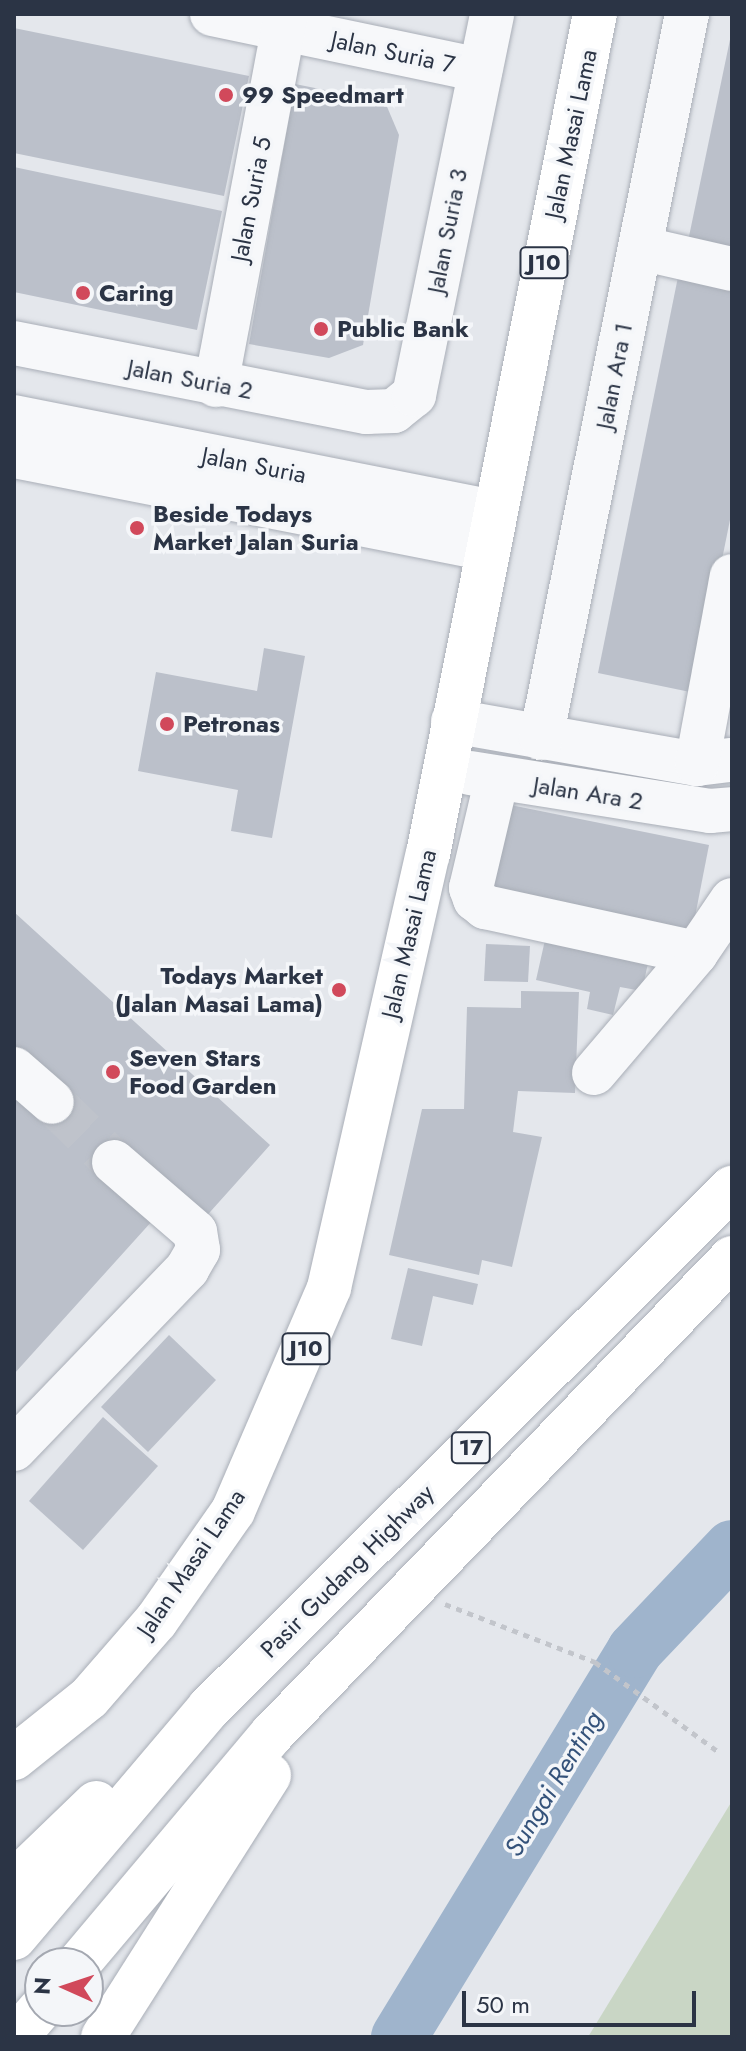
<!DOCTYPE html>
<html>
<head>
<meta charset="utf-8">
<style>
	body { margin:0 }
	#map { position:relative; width:746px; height:2051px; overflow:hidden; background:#e4e7ec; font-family:Jost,sans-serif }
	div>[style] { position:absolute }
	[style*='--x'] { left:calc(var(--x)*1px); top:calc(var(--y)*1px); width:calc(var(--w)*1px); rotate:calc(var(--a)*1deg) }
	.green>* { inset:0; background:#c9d6c5 }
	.river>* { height:56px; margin:-28px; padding:0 28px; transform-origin:28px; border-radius:28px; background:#9fb4cc }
	.building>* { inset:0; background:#bbc0ca }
	.minor-tunnel>* { height:44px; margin-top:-22px; transform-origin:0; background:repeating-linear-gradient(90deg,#bfc3cb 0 44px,transparent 0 66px) }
	.path>* { height:5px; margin-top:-2.5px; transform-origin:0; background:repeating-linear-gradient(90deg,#c2c5cb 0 6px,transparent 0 12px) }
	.roads { filter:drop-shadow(0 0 2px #a9aeb7) drop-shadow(0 0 2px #a9aeb7) }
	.minor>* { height:44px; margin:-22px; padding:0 22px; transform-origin:22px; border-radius:22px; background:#f7f8fa }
	.major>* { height:44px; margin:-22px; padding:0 22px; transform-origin:22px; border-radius:22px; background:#fff }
	.highway>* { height:44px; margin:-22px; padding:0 22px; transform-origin:22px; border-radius:22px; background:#fff }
	.dots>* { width:22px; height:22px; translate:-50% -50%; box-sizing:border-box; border:4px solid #f4f6f9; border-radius:50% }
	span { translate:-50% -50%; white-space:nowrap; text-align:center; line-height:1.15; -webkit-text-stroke:7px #f4f6f9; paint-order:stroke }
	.shield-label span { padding:2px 6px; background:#f4f6f9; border:2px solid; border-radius:6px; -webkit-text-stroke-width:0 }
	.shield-label { font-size:22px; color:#2b3445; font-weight:700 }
	.street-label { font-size:24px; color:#2b3445 }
	.poi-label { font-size:24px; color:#2b3445; font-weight:700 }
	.left { translate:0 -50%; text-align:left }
	.right { translate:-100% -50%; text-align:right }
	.water-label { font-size:26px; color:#34527a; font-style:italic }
	.frame { position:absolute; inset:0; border:16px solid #2b3445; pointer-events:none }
	.north { position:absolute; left:24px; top:1947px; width:80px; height:80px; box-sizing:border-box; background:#f4f6f9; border:2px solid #a4a8b1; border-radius:50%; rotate:273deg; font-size:22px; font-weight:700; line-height:32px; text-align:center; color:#2b3445 }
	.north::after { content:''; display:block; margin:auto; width:28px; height:36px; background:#d1495b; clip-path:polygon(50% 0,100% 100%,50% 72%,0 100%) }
	.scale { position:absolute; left:462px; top:1991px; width:234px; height:36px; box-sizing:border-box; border:4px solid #2b3445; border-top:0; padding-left:10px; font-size:24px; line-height:28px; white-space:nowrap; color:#2b3445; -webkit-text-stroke:6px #f4f6f9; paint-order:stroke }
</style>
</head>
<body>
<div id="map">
	<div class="green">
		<div style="clip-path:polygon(732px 1801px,732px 2037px,588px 2037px)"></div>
	</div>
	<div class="river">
		<div style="--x:399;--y:2037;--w:453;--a:-58.6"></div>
		<div style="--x:635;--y:1650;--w:141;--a:-46.4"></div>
	</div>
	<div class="building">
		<div style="clip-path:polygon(14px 28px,249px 76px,224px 196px,14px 153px)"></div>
		<div style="clip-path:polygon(732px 30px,732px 256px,687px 246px)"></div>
		<div style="clip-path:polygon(295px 84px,385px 102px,399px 135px,363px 345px,329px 358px,249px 344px)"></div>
		<div style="clip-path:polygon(14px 167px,222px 211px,197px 330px,14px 292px)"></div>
		<div style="clip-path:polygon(680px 267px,732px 278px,732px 510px,695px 693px,598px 673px)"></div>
		<div style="clip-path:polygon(264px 648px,305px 656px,272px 838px,231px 831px,238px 790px,138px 771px,156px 672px,257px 691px)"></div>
		<div style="clip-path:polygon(506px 804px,709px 845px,692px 932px,489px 891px)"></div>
		<div style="clip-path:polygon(14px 912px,270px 1145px,202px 1221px,153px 1220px,14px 1374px)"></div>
		<div style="clip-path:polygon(545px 940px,648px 963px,642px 991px,620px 987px,613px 1015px,587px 1009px,590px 992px,536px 980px)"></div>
		<div style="clip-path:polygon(486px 944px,530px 946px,528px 982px,484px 981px)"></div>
		<div style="clip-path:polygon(521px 991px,579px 992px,575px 1093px,518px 1091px,513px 1132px,542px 1137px,512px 1267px,482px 1260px,479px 1275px,389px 1255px,422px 1109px,464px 1109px,467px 1007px,521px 1008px)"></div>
		<div style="clip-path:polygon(408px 1268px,478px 1284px,473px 1305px,433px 1296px,422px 1346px,391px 1339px)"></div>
		<div style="clip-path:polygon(169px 1335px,216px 1380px,148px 1452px,101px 1407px)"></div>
		<div style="clip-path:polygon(103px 1417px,158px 1466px,83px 1550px,29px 1501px)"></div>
	</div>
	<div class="minor-tunnel">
		<div style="--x:52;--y:1102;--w:86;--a:44.1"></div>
	</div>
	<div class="path">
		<div style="--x:445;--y:1604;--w:161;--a:21.1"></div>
		<div style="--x:595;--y:1662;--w:153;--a:36"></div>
	</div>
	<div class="roads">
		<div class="minor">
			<div style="--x:212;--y:14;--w:274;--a:11.8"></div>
			<div style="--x:640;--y:248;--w:94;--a:12.9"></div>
			<div style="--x:14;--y:343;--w:359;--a:11.1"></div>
			<div style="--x:366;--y:412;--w:28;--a:-2"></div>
			<div style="--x:394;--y:411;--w:26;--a:-39"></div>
			<div style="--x:414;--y:395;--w:389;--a:-78.4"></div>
			<div style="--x:216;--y:385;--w:378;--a:-79.3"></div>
			<div style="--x:14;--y:417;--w:488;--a:11.2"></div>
			<div style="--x:14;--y:456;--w:481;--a:11.1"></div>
			<div style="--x:453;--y:721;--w:248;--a:10"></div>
			<div style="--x:697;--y:764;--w:35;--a:-7"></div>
			<div style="--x:541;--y:738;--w:739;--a:-78.6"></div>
			<div style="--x:697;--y:764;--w:191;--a:-79.5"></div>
			<div style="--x:470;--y:773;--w:243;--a:9"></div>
			<div style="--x:710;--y:811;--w:22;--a:-5"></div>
			<div style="--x:497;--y:778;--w:113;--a:103.3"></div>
			<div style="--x:471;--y:888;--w:12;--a:70"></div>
			<div style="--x:475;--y:899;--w:13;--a:39"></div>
			<div style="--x:485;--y:907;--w:216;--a:12.3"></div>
			<div style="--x:14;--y:1069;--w:50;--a:41"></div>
			<div style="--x:594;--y:1073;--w:157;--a:-49.6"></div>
			<div style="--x:696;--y:953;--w:64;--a:-55.8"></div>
			<div style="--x:14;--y:1449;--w:250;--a:-46.1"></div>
			<div style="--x:187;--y:1269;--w:22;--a:-60"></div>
			<div style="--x:198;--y:1250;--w:18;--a:-99"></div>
			<div style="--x:195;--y:1232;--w:107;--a:-139.2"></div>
		</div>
		<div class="major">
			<div style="--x:14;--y:1758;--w:96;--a:-38.7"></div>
			<div style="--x:89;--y:1698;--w:102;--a:-49"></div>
			<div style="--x:156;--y:1621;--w:134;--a:-55"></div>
			<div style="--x:233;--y:1511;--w:243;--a:-66.7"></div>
			<div style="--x:329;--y:1288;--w:445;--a:-77.2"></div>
			<div style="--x:428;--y:854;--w:856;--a:-78.76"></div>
		</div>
		<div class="highway">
			<div style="--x:14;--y:1882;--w:114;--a:-43.9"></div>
			<div style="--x:14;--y:1938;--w:302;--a:-49.7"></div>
			<div style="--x:209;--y:1708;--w:738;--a:-44.84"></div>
			<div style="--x:79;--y:1963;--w:299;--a:-49.9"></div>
			<div style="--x:272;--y:1734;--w:662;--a:-45.98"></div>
			<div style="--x:16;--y:2037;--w:37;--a:-49"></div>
			<div style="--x:103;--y:2037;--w:310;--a:-57.6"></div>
		</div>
	</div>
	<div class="dots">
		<div style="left:226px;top:95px;background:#d1495b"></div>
		<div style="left:83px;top:293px;background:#d1495b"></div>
		<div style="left:321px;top:329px;background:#d1495b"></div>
		<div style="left:137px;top:528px;background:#d1495b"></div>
		<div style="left:167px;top:724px;background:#d1495b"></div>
		<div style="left:339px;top:990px;background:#d1495b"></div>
		<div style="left:113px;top:1072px;background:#d1495b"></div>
	</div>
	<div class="shield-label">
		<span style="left:544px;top:263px">J10</span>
		<span style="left:306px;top:1349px">J10</span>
		<span style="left:471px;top:1448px">17</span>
	</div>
	<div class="street-label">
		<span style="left:393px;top:52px;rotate:12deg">Jalan Suria 7</span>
		<span style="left:571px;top:134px;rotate:-78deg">Jalan Masai Lama</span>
		<span style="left:251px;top:199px;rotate:-79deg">Jalan Suria 5</span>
		<span style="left:447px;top:231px;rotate:-79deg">Jalan Suria 3</span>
		<span style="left:614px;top:376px;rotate:-79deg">Jalan Ara 1</span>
		<span style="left:190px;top:379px;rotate:11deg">Jalan Suria 2</span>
		<span style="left:254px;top:465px;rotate:11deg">Jalan Suria</span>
		<span style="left:588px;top:793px;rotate:9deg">Jalan Ara 2</span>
		<span style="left:409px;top:934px;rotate:-77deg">Jalan Masai Lama</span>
		<span style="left:191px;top:1563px;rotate:-56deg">Jalan Masai Lama</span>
		<span style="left:347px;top:1571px;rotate:-45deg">Pasir Gudang Highway</span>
	</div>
	<div class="poi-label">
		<span class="left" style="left:242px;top:95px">99 Speedmart</span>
		<span class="left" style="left:99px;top:293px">Caring</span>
		<span class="left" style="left:337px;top:329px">Public Bank</span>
		<span class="left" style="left:153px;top:528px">Beside Todays<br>Market Jalan Suria</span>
		<span class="left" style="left:183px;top:724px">Petronas</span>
		<span class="right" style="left:323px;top:990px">Todays Market<br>(Jalan Masai Lama)</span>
		<span class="left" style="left:129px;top:1072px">Seven Stars<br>Food Garden</span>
	</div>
	<div class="water-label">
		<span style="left:554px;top:1784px;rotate:-59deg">Sungai Renting</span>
	</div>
	<div class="frame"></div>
	<div class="north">N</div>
	<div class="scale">50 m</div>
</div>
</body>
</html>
